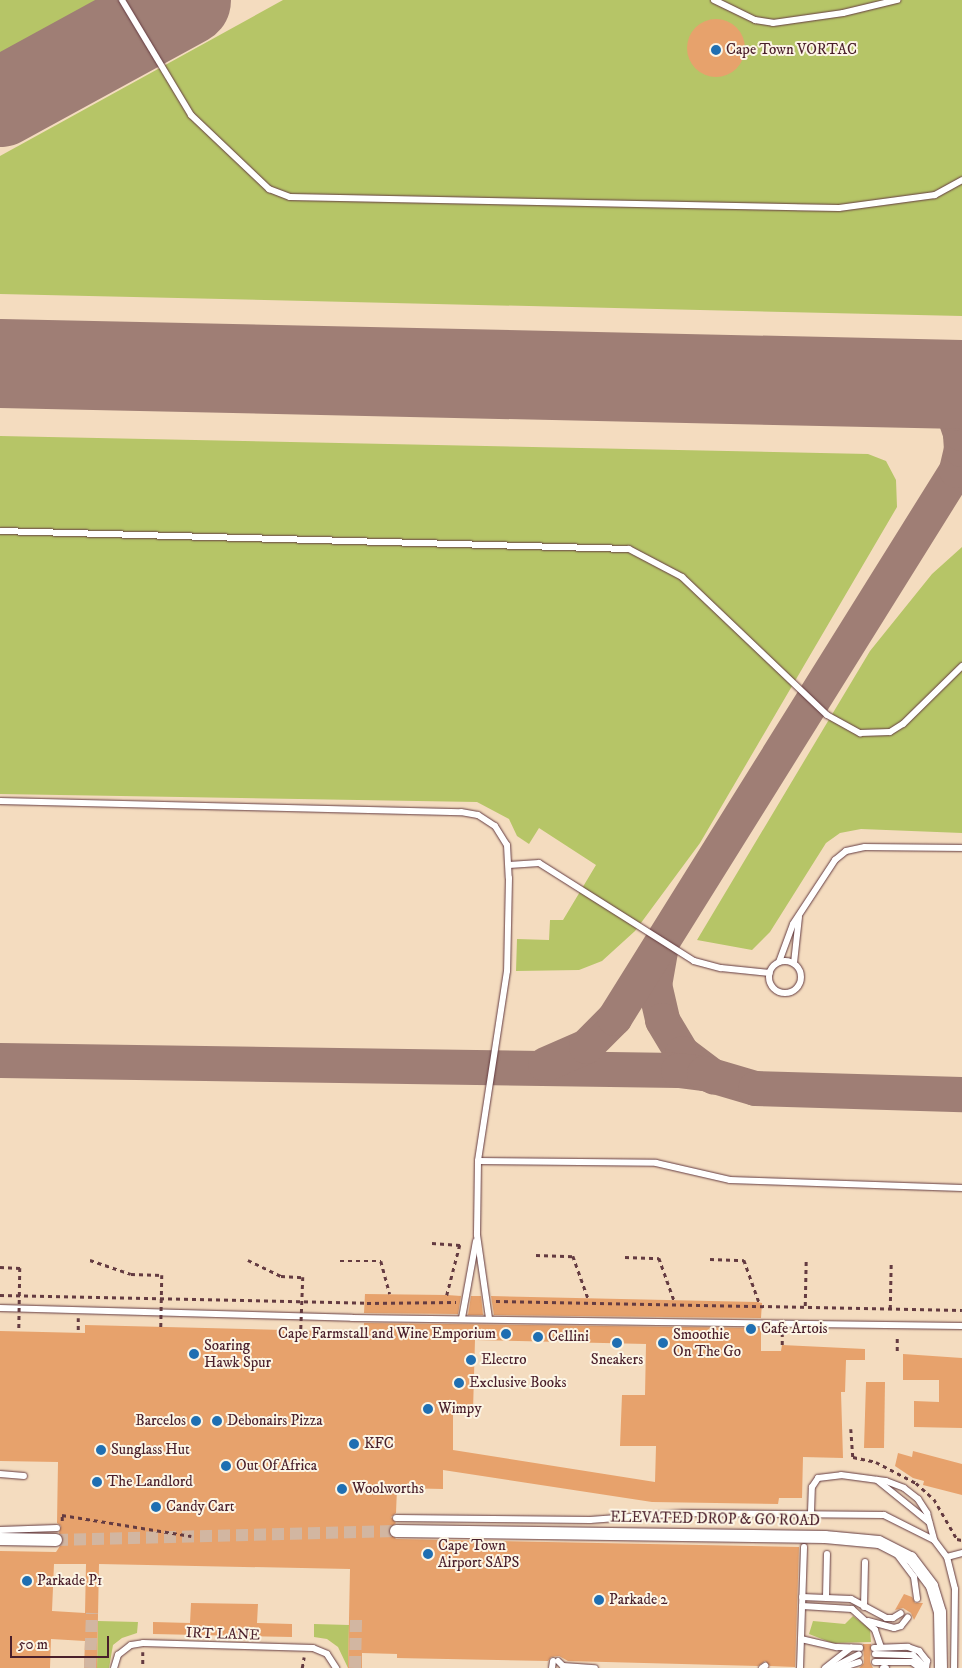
<!DOCTYPE html>
<html>
<head>
<meta charset="utf-8">
<style>
	body { margin:0 }
	#map { position:relative; width:962px; height:1668px; overflow:hidden; background:#f4dcbf; font-family:"IM FELL DW Pica",serif }
	div>[style] { position:absolute }
	[style*='--x'] { left:calc(var(--x)*1px); top:calc(var(--y)*1px); width:calc(var(--w)*1px); rotate:calc(var(--a)*1deg) }
	.green>* { inset:0; background:#b6c567 }
	.taxiway>* { height:35px; margin:-17.5px; padding:0 17.5px; transform-origin:17.5px; border-radius:17.5px; background:#9f7e75 }
	.runway>* { height:89px; margin:-44.5px; padding:0 44.5px; transform-origin:44.5px; border-radius:44.5px; background:#9f7e75 }
	.building>* { inset:0; background:#e7a26c }
	.round { border-radius:50% }
	.street-tunnel>* { height:12px; margin-top:-6px; transform-origin:0; background:repeating-linear-gradient(90deg,#d2b6a1 0 12px,transparent 0 18px) }
	.path>* { height:2.5px; margin-top:-1.25px; transform-origin:0; background:repeating-linear-gradient(90deg,#643b41 0 4px,transparent 0 8px) }
	.roads { filter:drop-shadow(0 0 1px #643b41) drop-shadow(0 0 1px #643b41) }
	.lane>* { height:6px; margin:-3px; padding:0 3px; transform-origin:3px; border-radius:3px; background:#fff }
	.lane>.ring { margin:-3px; padding:0; box-sizing:content-box; background:none; border:6px solid #fff; border-radius:50% }
	.street>* { height:12px; margin:-6px; padding:0 6px; transform-origin:6px; border-radius:6px; background:#fff }
	.path-bridge>* { height:2.5px; margin-top:-1.25px; transform-origin:0; background:repeating-linear-gradient(90deg,#643b41 0 4px,transparent 0 8px) }
	.dots>* { width:14px; height:14px; translate:-50% -50%; box-sizing:border-box; border:2px solid #fcf5e5; border-radius:50% }
	span { translate:-50% -50%; white-space:nowrap; text-align:center; line-height:1.15; -webkit-text-stroke:4px #fcf5e5; paint-order:stroke }
	.poi-label { font-size:15px; color:#4a1f2b }
	.left { translate:0 -50%; text-align:left }
	.right { translate:-100% -50%; text-align:right }
	.street-label { font-size:15px; color:#4a1f2b }
	.scale { position:absolute; left:10px; top:1636px; width:99px; height:22px; box-sizing:border-box; border:2px solid #4a1f2b; border-top:0; padding-left:6px; font-size:15px; line-height:18px; white-space:nowrap; color:#4a1f2b; -webkit-text-stroke:4px #fcf5e5; paint-order:stroke }
</style>
</head>
<body>
<div id="map">
	<div class="green">
		<div style="clip-path:polygon(0 0,98px 0,0 54px)"></div>
		<div style="clip-path:polygon(283px 0,962px 0,962px 316px,0 294px,0 156px)"></div>
		<div style="clip-path:polygon(0 436px,868px 454px,886px 461px,896px 480px,897px 507px,700px 843px,635px 931px,602px 961px,579px 970px,516px 971px,517px 939px,549px 940px,550px 920px,563px 920px,596px 865px,539px 828px,529px 844px,517px 836px,509px 819px,477px 802px,0 794px)"></div>
		<div style="clip-path:polygon(962px 547px,962px 833px,861px 829px,840px 833px,826px 843px,770px 932px,752px 950px,697px 940px,870px 651px,932px 574px)"></div>
		<div style="clip-path:polygon(853px 1616px,870px 1629px,871px 1642px,832px 1643px,809px 1634px,813px 1621px,845px 1624px)"></div>
		<div style="clip-path:polygon(98px 1621px,138px 1622px,137px 1633px,122px 1638px,113px 1645px,109px 1668px,97px 1668px)"></div>
		<div style="clip-path:polygon(314px 1624px,349px 1625px,348px 1668px,338px 1647px,327px 1639px,314px 1637px)"></div>
	</div>
	<div class="taxiway">
		<div style="--x:904;--y:381;--w:58;--a:-6.9"></div>
		<div style="--x:660;--y:951;--w:34;--a:100"></div>
		<div style="--x:654;--y:984;--w:37;--a:77"></div>
		<div style="--x:662;--y:1020;--w:39;--a:59"></div>
		<div style="--x:682;--y:1053;--w:39;--a:37"></div>
		<div style="--x:0;--y:1060;--w:678;--a:0.85"></div>
		<div style="--x:678;--y:1070;--w:26;--a:7"></div>
		<div style="--x:704;--y:1073;--w:53;--a:16.4"></div>
		<div style="--x:755;--y:1088;--w:207;--a:1.7"></div>
		<div style="--x:545;--y:1064;--w:45;--a:-23.7"></div>
		<div style="--x:586;--y:1046;--w:40;--a:-45"></div>
		<div style="--x:614;--y:1018;--w:646;--a:-58.03"></div>
		<div style="--x:956;--y:470;--w:22;--a:-77"></div>
		<div style="--x:961;--y:449;--w:16;--a:-94"></div>
		<div style="--x:960;--y:433;--w:21;--a:-109"></div>
		<div style="--x:953;--y:413;--w:21;--a:-131"></div>
		<div style="--x:939;--y:397;--w:30;--a:-156"></div>
		<div style="--x:912;--y:385;--w:66;--a:-176.5"></div>
	</div>
	<div class="runway">
		<div style="--x:0;--y:102;--w:212;--a:-28.7"></div>
		<div style="--x:0;--y:363;--w:962;--a:1.25"></div>
	</div>
	<div class="building">
		<div class="round" style="left:687px;top:19px;width:58px;height:58px"></div>
		<div style="clip-path:polygon(365px 1294px,447px 1295px,461px 1296px,458px 1314px,364px 1313px)"></div>
		<div style="clip-path:polygon(471px 1296px,481px 1296px,483px 1315px,468px 1315px)"></div>
		<div style="clip-path:polygon(491px 1296px,757px 1302px,762px 1303px,761px 1318px,494px 1315px)"></div>
		<div style="clip-path:polygon(evenodd,364px 1323px,761px 1328px,761px 1351px,781px 1351px,782px 1345px,865px 1349px,865px 1360px,846px 1360px,845px 1392px,841px 1392px,843px 1458px,803px 1457px,802px 1498px,779px 1498px,778px 1504px,652px 1502px,443px 1470px,443px 1489px,397px 1488px,396px 1513px,391px 1517px,396px 1523px,388px 1530px,396px 1539px,799px 1547px,795px 1667px,770px 1666px,765px 1661px,758px 1666px,568px 1661px,559px 1656px,551px 1657px,548px 1661px,397px 1658px,397px 1654px,362px 1653px,362px 1668px,348px 1668px,350px 1569px,99px 1564px,97px 1668px,84px 1668px,85px 1641px,51px 1639px,50px 1668px,0 1668px,0 1551px,56px 1552px,64px 1540px,59px 1533px,61px 1526px,57px 1523px,58px 1462px,0 1461px,0 1331px,85px 1333px,85px 1325px,364px 1332px,364px 1323px,475px 1340px,646px 1344px,645px 1395px,622px 1395px,620px 1446px,656px 1446px,655px 1482px,453px 1450px,453px 1410px,473px 1411px,475px 1340px,364px 1323px,54px 1564px,86px 1564px,85px 1613px,52px 1611px,54px 1564px)"></div>
		<div style="clip-path:polygon(903px 1354px,962px 1358px,962px 1428px,914px 1427px,914px 1401px,939px 1402px,939px 1380px,903px 1380px)"></div>
		<div style="clip-path:polygon(866px 1382px,885px 1382px,884px 1448px,864px 1448px)"></div>
		<div style="clip-path:polygon(913px 1451px,962px 1464px,962px 1495px,923px 1485px,924px 1481px,913px 1478px,895px 1466px,898px 1453px,912px 1457px)"></div>
		<div style="clip-path:polygon(904px 1594px,912px 1597px,915px 1603px,923px 1603px,914px 1620px,911px 1613px,903px 1608px,895px 1610px)"></div>
		<div style="clip-path:polygon(191px 1603px,258px 1604px,257px 1623px,292px 1624px,292px 1637px,153px 1634px,153px 1622px,190px 1623px)"></div>
		<div style="clip-path:polygon(863px 1644px,871px 1644px,870px 1662px,873px 1668px,859px 1668px,864px 1663px)"></div>
	</div>
	<div class="street-tunnel">
		<div style="--x:56;--y:1540;--w:340;--a:-1.5"></div>
		<div style="--x:90;--y:1668;--w:55;--a:-87.9"></div>
		<div style="--x:355;--y:1668;--w:49;--a:-88.8"></div>
	</div>
	<div class="path">
		<div style="--x:432;--y:1243;--w:28;--a:4"></div>
		<div style="--x:460;--y:1245;--w:52;--a:104.6"></div>
		<div style="--x:536;--y:1255;--w:37;--a:2"></div>
		<div style="--x:573;--y:1256;--w:45;--a:70.3"></div>
		<div style="--x:625;--y:1257;--w:34;--a:2"></div>
		<div style="--x:659;--y:1258;--w:45;--a:70.3"></div>
		<div style="--x:710;--y:1259;--w:34;--a:2"></div>
		<div style="--x:744;--y:1260;--w:45;--a:70.3"></div>
		<div style="--x:340;--y:1261;--w:41;--a:0"></div>
		<div style="--x:381;--y:1261;--w:34;--a:75"></div>
		<div style="--x:0;--y:1295;--w:367;--a:1.2"></div>
		<div style="--x:367;--y:1303;--w:89;--a:-0.6"></div>
		<div style="--x:496;--y:1301;--w:466;--a:1.1"></div>
		<div style="--x:805;--y:1306;--w:46;--a:-88.8"></div>
		<div style="--x:890;--y:1309;--w:46;--a:-88.8"></div>
		<div style="--x:78;--y:1330;--w:12;--a:-90"></div>
		<div style="--x:782;--y:1345;--w:12;--a:-90"></div>
		<div style="--x:897;--y:1351;--w:16;--a:-90"></div>
		<div style="--x:851;--y:1429;--w:28;--a:86"></div>
		<div style="--x:853;--y:1457;--w:24;--a:12"></div>
		<div style="--x:876;--y:1462;--w:45;--a:27.7"></div>
		<div style="--x:916;--y:1483;--w:24;--a:42"></div>
		<div style="--x:934;--y:1499;--w:46;--a:60.1"></div>
		<div style="--x:957;--y:1539;--w:5;--a:11"></div>
		<div style="--x:62;--y:1521;--w:6;--a:-90"></div>
		<div style="--x:62;--y:1515;--w:131;--a:9.2"></div>
		<div style="--x:143;--y:1652;--w:16;--a:90"></div>
		<div style="--x:302;--y:1668;--w:11;--a:-80"></div>
	</div>
	<div class="roads">
		<div class="lane">
			<div style="--x:122;--y:0;--w:134;--a:59"></div>
			<div style="--x:191;--y:115;--w:108;--a:43.5"></div>
			<div style="--x:269;--y:189;--w:22;--a:21"></div>
			<div style="--x:290;--y:197;--w:549;--a:1.15"></div>
			<div style="--x:839;--y:208;--w:97;--a:-7.7"></div>
			<div style="--x:935;--y:195;--w:31;--a:-29"></div>
			<div style="--x:714;--y:0;--w:46;--a:26"></div>
			<div style="--x:755;--y:20;--w:18;--a:9"></div>
			<div style="--x:773;--y:23;--w:71;--a:-8.1"></div>
			<div style="--x:843;--y:13;--w:56;--a:-13.5"></div>
			<div style="--x:0;--y:531;--w:629;--a:1.64"></div>
			<div style="--x:629;--y:549;--w:60;--a:27.8"></div>
			<div style="--x:682;--y:577;--w:200;--a:43.6"></div>
			<div style="--x:827;--y:715;--w:38;--a:29"></div>
			<div style="--x:860;--y:733;--w:30;--a:-2"></div>
			<div style="--x:890;--y:732;--w:15;--a:-32"></div>
			<div style="--x:903;--y:724;--w:83;--a:-44.5"></div>
			<div style="--x:0;--y:801;--w:461;--a:1.4"></div>
			<div style="--x:461;--y:812;--w:17;--a:10"></div>
			<div style="--x:478;--y:815;--w:20;--a:33"></div>
			<div style="--x:495;--y:826;--w:22;--a:58"></div>
			<div style="--x:507;--y:845;--w:33;--a:87"></div>
			<div style="--x:509;--y:878;--w:93;--a:91.2"></div>
			<div style="--x:507;--y:971;--w:192;--a:98.7"></div>
			<div style="--x:478;--y:1161;--w:74;--a:90.8"></div>
			<div style="--x:477;--y:1235;--w:84;--a:81.8"></div>
			<div style="--x:509;--y:865;--w:30;--a:-4"></div>
			<div style="--x:539;--y:863;--w:183;--a:32.3"></div>
			<div style="--x:694;--y:961;--w:28;--a:15"></div>
			<div style="--x:721;--y:968;--w:49;--a:5.8"></div>
			<div class="ring" style="left:769px;top:961px;width:26px;height:26px"></div>
			<div style="--x:779;--y:962;--w:40;--a:-69.8"></div>
			<div style="--x:793;--y:924;--w:77;--a:-56.7"></div>
			<div style="--x:835;--y:860;--w:14;--a:-39"></div>
			<div style="--x:846;--y:851;--w:19;--a:-12"></div>
			<div style="--x:865;--y:847;--w:97;--a:0.6"></div>
			<div style="--x:794;--y:963;--w:46;--a:-83.8"></div>
			<div style="--x:478;--y:1161;--w:178;--a:0.6"></div>
			<div style="--x:656;--y:1163;--w:76;--a:12.9"></div>
			<div style="--x:730;--y:1180;--w:232;--a:2"></div>
			<div style="--x:0;--y:1308;--w:352;--a:1.6"></div>
			<div style="--x:352;--y:1318;--w:610;--a:0.75"></div>
			<div style="--x:462;--y:1318;--w:78;--a:-79.7"></div>
			<div style="--x:0;--y:1474;--w:24;--a:5"></div>
			<div style="--x:877;--y:1480;--w:67;--a:38.9"></div>
			<div style="--x:811;--y:1512;--w:25;--a:-88"></div>
			<div style="--x:812;--y:1487;--w:11;--a:-56"></div>
			<div style="--x:818;--y:1478;--w:23;--a:-7"></div>
			<div style="--x:841;--y:1475;--w:45;--a:7.6"></div>
			<div style="--x:886;--y:1481;--w:19;--a:21"></div>
			<div style="--x:904;--y:1488;--w:18;--a:38"></div>
			<div style="--x:918;--y:1499;--w:17;--a:57"></div>
			<div style="--x:927;--y:1513;--w:28;--a:75"></div>
			<div style="--x:396;--y:1518;--w:194;--a:0.6"></div>
			<div style="--x:590;--y:1520;--w:93;--a:-4.3"></div>
			<div style="--x:683;--y:1513;--w:201;--a:0.6"></div>
			<div style="--x:884;--y:1515;--w:56;--a:26.6"></div>
			<div style="--x:934;--y:1540;--w:21;--a:53"></div>
			<div style="--x:947;--y:1557;--w:33;--a:76"></div>
			<div style="--x:955;--y:1589;--w:79;--a:90.7"></div>
			<div style="--x:0;--y:1530;--w:57;--a:-2"></div>
			<div style="--x:896;--y:1553;--w:30;--a:53"></div>
			<div style="--x:914;--y:1577;--w:22;--a:82"></div>
			<div style="--x:947;--y:1557;--w:16;--a:-15"></div>
			<div style="--x:802;--y:1597;--w:49;--a:2.3"></div>
			<div style="--x:851;--y:1599;--w:40;--a:28"></div>
			<div style="--x:886;--y:1618;--w:7;--a:0"></div>
			<div style="--x:893;--y:1618;--w:9;--a:-32"></div>
			<div style="--x:826;--y:1597;--w:43;--a:-88.7"></div>
			<div style="--x:802;--y:1606;--w:50;--a:3.4"></div>
			<div style="--x:852;--y:1609;--w:31;--a:42"></div>
			<div style="--x:875;--y:1630;--w:18;--a:71"></div>
			<div style="--x:864;--y:1607;--w:45;--a:-88.7"></div>
			<div style="--x:868;--y:1621;--w:27;--a:15"></div>
			<div style="--x:894;--y:1628;--w:7;--a:-16"></div>
			<div style="--x:901;--y:1626;--w:11;--a:-52"></div>
			<div style="--x:801;--y:1639;--w:37;--a:13"></div>
			<div style="--x:837;--y:1647;--w:23;--a:2"></div>
			<div style="--x:874;--y:1648;--w:34;--a:-2"></div>
			<div style="--x:908;--y:1647;--w:12;--a:20"></div>
			<div style="--x:919;--y:1651;--w:13;--a:51"></div>
			<div style="--x:927;--y:1661;--w:7;--a:98"></div>
			<div style="--x:875;--y:1654;--w:38;--a:2"></div>
			<div style="--x:913;--y:1655;--w:17;--a:45"></div>
			<div style="--x:558;--y:1661;--w:7;--a:45"></div>
			<div style="--x:563;--y:1666;--w:32;--a:4"></div>
			<div style="--x:875;--y:1662;--w:37;--a:0"></div>
			<div style="--x:912;--y:1662;--w:10;--a:37"></div>
			<div style="--x:114;--y:1668;--w:14;--a:-73"></div>
			<div style="--x:118;--y:1655;--w:16;--a:-38"></div>
			<div style="--x:131;--y:1645;--w:12;--a:-9"></div>
			<div style="--x:143;--y:1643;--w:170;--a:1.7"></div>
			<div style="--x:313;--y:1648;--w:15;--a:23"></div>
			<div style="--x:327;--y:1654;--w:17;--a:57"></div>
			<div style="--x:552;--y:1668;--w:7;--a:-82"></div>
			<div style="--x:762;--y:1668;--w:4;--a:-34"></div>
			<div style="--x:800;--y:1668;--w:121;--a:-88.1"></div>
			<div style="--x:825;--y:1668;--w:33;--a:-38"></div>
			<div style="--x:832;--y:1668;--w:30;--a:-27"></div>
			<div style="--x:841;--y:1668;--w:19;--a:-18"></div>
			<div style="--x:883;--y:1668;--w:3;--a:0"></div>
		</div>
		<div class="street">
			<div style="--x:396;--y:1531;--w:429;--a:0.8"></div>
			<div style="--x:825;--y:1537;--w:54;--a:5.3"></div>
			<div style="--x:879;--y:1542;--w:36;--a:27"></div>
			<div style="--x:911;--y:1558;--w:35;--a:53"></div>
			<div style="--x:932;--y:1586;--w:27;--a:73"></div>
			<div style="--x:940;--y:1612;--w:56;--a:89"></div>
			<div style="--x:0;--y:1539;--w:56;--a:1"></div>
		</div>
	</div>
	<div class="path-bridge">
		<div style="--x:90;--y:1260;--w:43;--a:18.9"></div>
		<div style="--x:131;--y:1274;--w:31;--a:2"></div>
		<div style="--x:162;--y:1275;--w:52;--a:91.1"></div>
		<div style="--x:248;--y:1260;--w:37;--a:26"></div>
		<div style="--x:281;--y:1276;--w:22;--a:3"></div>
		<div style="--x:303;--y:1277;--w:53;--a:92.2"></div>
		<div style="--x:0;--y:1267;--w:20;--a:3"></div>
		<div style="--x:20;--y:1268;--w:63;--a:90.9"></div>
	</div>
	<div class="dots">
		<div style="left:716px;top:50px;background:#1f6fb2"></div>
		<div style="left:751px;top:1329px;background:#1f6fb2"></div>
		<div style="left:506px;top:1334px;background:#1f6fb2"></div>
		<div style="left:538px;top:1337px;background:#1f6fb2"></div>
		<div style="left:617px;top:1343px;background:#1f6fb2"></div>
		<div style="left:663px;top:1343px;background:#1f6fb2"></div>
		<div style="left:194px;top:1354px;background:#1f6fb2"></div>
		<div style="left:471px;top:1360px;background:#1f6fb2"></div>
		<div style="left:459px;top:1383px;background:#1f6fb2"></div>
		<div style="left:428px;top:1409px;background:#1f6fb2"></div>
		<div style="left:196px;top:1421px;background:#1f6fb2"></div>
		<div style="left:217px;top:1421px;background:#1f6fb2"></div>
		<div style="left:354px;top:1444px;background:#1f6fb2"></div>
		<div style="left:101px;top:1450px;background:#1f6fb2"></div>
		<div style="left:226px;top:1466px;background:#1f6fb2"></div>
		<div style="left:97px;top:1482px;background:#1f6fb2"></div>
		<div style="left:342px;top:1489px;background:#1f6fb2"></div>
		<div style="left:156px;top:1507px;background:#1f6fb2"></div>
		<div style="left:428px;top:1554px;background:#1f6fb2"></div>
		<div style="left:27px;top:1581px;background:#1f6fb2"></div>
		<div style="left:599px;top:1600px;background:#1f6fb2"></div>
	</div>
	<div class="poi-label">
		<span class="left" style="left:726px;top:50px">Cape Town VORTAC</span>
		<span class="left" style="left:761px;top:1329px">Cafe Artois</span>
		<span class="right" style="left:496px;top:1334px">Cape Farmstall and Wine Emporium</span>
		<span class="left" style="left:673px;top:1343px">Smoothie<br>On The Go</span>
		<span class="left" style="left:548px;top:1337px">Cellini</span>
		<span class="left" style="left:204px;top:1354px">Soaring<br>Hawk Spur</span>
		<span class="left" style="left:481px;top:1360px">Electro</span>
		<span style="left:617px;top:1360px">Sneakers</span>
		<span class="left" style="left:469px;top:1383px">Exclusive Books</span>
		<span class="left" style="left:438px;top:1409px">Wimpy</span>
		<span class="right" style="left:186px;top:1421px">Barcelos</span>
		<span class="left" style="left:227px;top:1421px">Debonairs Pizza</span>
		<span class="left" style="left:364px;top:1444px">KFC</span>
		<span class="left" style="left:111px;top:1450px">Sunglass Hut</span>
		<span class="left" style="left:236px;top:1466px">Out Of Africa</span>
		<span class="left" style="left:107px;top:1482px">The Landlord</span>
		<span class="left" style="left:352px;top:1489px">Woolworths</span>
		<span class="left" style="left:166px;top:1507px">Candy Cart</span>
		<span class="left" style="left:438px;top:1554px">Cape Town<br>Airport SAPS</span>
		<span class="left" style="left:37px;top:1581px">Parkade P1</span>
		<span class="left" style="left:609px;top:1600px">Parkade 2</span>
	</div>
	<div class="street-label">
		<span style="left:715px;top:1519px;rotate:1deg">ELEVATED DROP &amp; GO ROAD</span>
		<span style="left:223px;top:1634px;rotate:2deg">IRT LANE</span>
	</div>
	<div class="scale">50 m</div>
</div>
</body>
</html>
